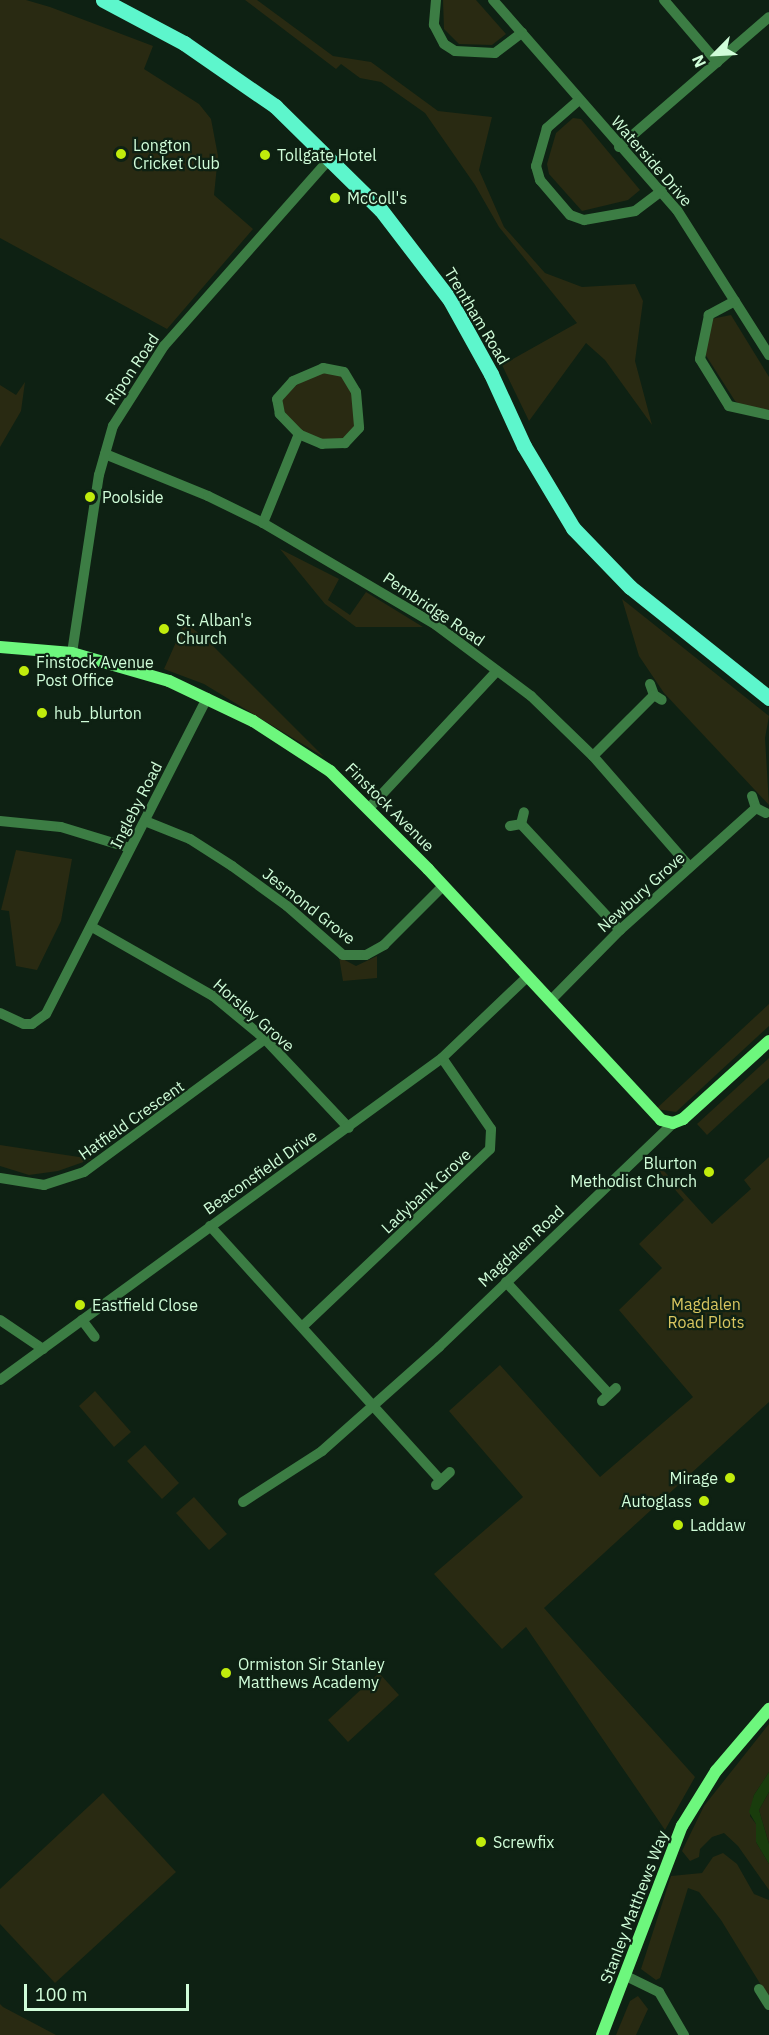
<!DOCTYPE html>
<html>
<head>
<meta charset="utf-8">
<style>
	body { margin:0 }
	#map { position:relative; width:769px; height:2035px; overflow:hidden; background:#0e2113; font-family:"IBM Plex Sans",sans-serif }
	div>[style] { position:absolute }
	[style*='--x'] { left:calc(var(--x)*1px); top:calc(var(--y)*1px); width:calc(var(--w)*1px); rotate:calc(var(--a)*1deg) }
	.green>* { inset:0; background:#292a12 }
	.water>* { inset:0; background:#193c0c }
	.street>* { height:10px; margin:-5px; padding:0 5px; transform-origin:5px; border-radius:5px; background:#3c7d44 }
	.secondary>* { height:12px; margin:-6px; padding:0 6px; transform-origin:6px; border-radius:6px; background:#6df77d }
	.primary>* { height:15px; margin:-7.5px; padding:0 7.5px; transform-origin:7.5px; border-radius:7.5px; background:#5df6cc }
	.dots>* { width:16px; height:16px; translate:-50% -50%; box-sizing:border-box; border:3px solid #0e2113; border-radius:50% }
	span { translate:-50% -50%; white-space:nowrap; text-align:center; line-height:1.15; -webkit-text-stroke:4.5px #0e2113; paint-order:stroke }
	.poi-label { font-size:16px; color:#d0fdd9 }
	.left { translate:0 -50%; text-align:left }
	.right { translate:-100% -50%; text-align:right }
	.street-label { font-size:16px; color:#d0fdd9 }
	.park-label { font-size:16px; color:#d8c660 }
	.north { position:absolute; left:685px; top:24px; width:60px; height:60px; -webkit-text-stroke:4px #0e2113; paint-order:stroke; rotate:246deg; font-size:16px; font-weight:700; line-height:24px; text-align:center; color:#d0fdd9 }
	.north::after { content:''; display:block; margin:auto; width:21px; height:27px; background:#d0fdd9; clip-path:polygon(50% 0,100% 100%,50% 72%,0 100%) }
	.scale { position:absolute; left:24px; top:1984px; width:165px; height:27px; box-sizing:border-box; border:3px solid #d0fdd9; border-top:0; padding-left:8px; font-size:18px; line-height:21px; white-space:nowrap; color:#d0fdd9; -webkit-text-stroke:4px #0e2113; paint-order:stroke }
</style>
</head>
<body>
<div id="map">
	<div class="green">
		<div style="clip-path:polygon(0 0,26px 0,50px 7px,153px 46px,144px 69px,199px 104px,211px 119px,218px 156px,214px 195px,253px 229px,167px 329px,0 238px)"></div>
		<div style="clip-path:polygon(245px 0,257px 0,333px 56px,371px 62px,438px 111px,492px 117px,479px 170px,504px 227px,545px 273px,582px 287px,635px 284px,643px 301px,635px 361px,652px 425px,605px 360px,586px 343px,529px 421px,502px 365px,577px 323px,499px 227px,475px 185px,425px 113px,381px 82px,360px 78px,341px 64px,336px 69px)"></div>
		<div style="clip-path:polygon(443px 0,476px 0,506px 34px,492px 45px,459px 44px,444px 29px)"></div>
		<div style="clip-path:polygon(573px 118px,581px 119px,640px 190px,628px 200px,582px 211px,549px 174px,547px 164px,556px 133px)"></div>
		<div style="clip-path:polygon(731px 315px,769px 377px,769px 410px,744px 407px,735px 401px,705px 354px,711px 319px)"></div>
		<div style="clip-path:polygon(323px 370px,343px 375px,354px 393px,357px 428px,344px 441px,323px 442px,301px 432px,289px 421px,279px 399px,284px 392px)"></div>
		<div style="clip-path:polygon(25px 382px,21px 411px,0 447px,0 385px,16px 395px)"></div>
		<div style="clip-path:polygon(280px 549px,339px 579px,328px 600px,350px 615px,366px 592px,423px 627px,356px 627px,325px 604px)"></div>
		<div style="clip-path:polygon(622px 599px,769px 716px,765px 738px,769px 805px,664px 693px,639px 656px)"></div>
		<div style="clip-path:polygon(185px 622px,208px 641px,324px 757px,204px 684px,164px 669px)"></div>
		<div style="clip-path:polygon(16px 850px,72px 859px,61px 921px,37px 970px,16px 966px,9px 911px,1px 910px)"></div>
		<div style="clip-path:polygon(377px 956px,377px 978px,343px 981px,339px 957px,356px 966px)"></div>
		<div style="clip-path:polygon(769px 1004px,769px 1026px,676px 1112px,656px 1109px)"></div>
		<div style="clip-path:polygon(769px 1058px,769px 1078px,707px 1135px,697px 1124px)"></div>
		<div style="clip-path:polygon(0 1145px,92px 1159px,58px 1171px,29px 1175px,0 1166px)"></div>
		<div style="clip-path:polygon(769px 1157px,769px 1402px,544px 1608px,695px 1777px,665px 1830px,526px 1627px,502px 1649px,434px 1574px,523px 1497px,449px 1411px,500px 1365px,600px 1477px,693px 1397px,619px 1310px,662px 1268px,639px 1244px,684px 1200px,652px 1163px,654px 1160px,712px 1224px,751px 1189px,744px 1180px)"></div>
		<div style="clip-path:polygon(95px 1391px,131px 1432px,114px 1447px,79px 1406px)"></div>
		<div style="clip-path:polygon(145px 1445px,179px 1483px,162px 1499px,127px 1461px)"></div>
		<div style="clip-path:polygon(194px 1497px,227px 1534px,209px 1550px,176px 1513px)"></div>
		<div style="clip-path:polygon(379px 1673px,399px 1695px,348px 1742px,328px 1720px)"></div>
		<div style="clip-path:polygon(769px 1724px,769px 1772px,754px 1795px,750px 1816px,756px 1824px,756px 1842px,769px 1864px,769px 1890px,738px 1846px,724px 1833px,712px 1837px,700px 1849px,699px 1857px,690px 1861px,682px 1851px,704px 1806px)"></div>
		<div style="clip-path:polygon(769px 1792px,769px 1844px,759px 1810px)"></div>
		<div style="clip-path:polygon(103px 1793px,176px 1872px,55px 1983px,0 1924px,0 1889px)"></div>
		<div style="clip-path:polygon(723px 1853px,737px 1864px,754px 1894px,769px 1900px,769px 1998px,721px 1920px,699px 1892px,688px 1888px,660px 1978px,656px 1980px,641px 1969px,671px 1876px,702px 1873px,713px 1857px)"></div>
		<div style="clip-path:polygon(638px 1996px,648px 2009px,636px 2035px,616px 2035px,630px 2001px)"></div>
		<div style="clip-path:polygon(0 2004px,3px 2007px,56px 2035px,0 2035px)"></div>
	</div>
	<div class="water">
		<div style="clip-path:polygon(769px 1772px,769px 1792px,759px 1810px,769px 1844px,769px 1864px,756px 1842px,756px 1824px,749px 1812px,754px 1795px)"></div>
	</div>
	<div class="street">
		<div style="--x:436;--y:0;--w:25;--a:95"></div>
		<div style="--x:434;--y:25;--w:21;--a:62"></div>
		<div style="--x:444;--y:44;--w:13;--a:32"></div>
		<div style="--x:455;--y:51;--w:40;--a:2.9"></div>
		<div style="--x:495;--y:53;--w:34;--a:-37"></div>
		<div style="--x:493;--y:0;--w:279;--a:48.8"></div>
		<div style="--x:677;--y:210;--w:172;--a:57.6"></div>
		<div style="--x:664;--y:0;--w:82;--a:49.5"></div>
		<div style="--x:579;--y:100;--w:43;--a:138.8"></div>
		<div style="--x:547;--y:128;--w:40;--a:106"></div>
		<div style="--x:536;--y:166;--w:15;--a:74"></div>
		<div style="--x:540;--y:180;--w:46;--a:49.4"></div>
		<div style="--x:570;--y:215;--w:15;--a:20"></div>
		<div style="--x:584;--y:220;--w:52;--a:-10"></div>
		<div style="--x:635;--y:211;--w:34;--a:-37"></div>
		<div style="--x:619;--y:147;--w:198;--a:-40.9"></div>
		<div style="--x:735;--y:301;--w:30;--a:152"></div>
		<div style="--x:709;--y:315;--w:45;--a:101.6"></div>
		<div style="--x:700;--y:359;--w:55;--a:58.3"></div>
		<div style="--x:729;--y:406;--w:41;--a:12.7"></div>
		<div style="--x:105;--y:454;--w:111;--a:22.2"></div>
		<div style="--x:208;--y:496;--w:61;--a:26.1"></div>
		<div style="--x:263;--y:523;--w:201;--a:30.5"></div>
		<div style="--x:436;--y:625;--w:119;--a:36.8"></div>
		<div style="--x:531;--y:696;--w:86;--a:44.1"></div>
		<div style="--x:593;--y:756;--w:147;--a:48.9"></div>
		<div style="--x:263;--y:523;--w:96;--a:-68"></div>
		<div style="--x:299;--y:434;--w:28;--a:-134"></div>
		<div style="--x:280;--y:414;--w:15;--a:-101"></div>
		<div style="--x:277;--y:399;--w:24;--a:-48"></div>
		<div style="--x:293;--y:381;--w:33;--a:-23"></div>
		<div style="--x:323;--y:368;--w:21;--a:11"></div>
		<div style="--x:344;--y:372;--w:23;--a:59"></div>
		<div style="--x:356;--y:392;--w:36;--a:85"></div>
		<div style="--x:359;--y:428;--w:21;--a:133"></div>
		<div style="--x:345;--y:443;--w:23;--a:178"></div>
		<div style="--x:322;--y:444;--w:25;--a:-157"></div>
		<div style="--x:72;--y:653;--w:180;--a:-81.4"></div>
		<div style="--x:99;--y:475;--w:51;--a:-74.1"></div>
		<div style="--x:113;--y:426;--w:95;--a:-57.5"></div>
		<div style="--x:164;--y:346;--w:252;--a:-48.5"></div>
		<div style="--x:650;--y:684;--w:12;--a:70"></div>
		<div style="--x:654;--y:695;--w:9;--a:32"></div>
		<div style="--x:593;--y:756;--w:86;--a:-45"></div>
		<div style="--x:752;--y:796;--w:13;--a:72"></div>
		<div style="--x:756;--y:808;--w:11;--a:27"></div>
		<div style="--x:370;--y:807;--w:186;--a:-47"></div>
		<div style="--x:0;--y:821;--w:61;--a:5.6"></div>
		<div style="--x:61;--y:827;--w:72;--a:16.9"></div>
		<div style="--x:145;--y:821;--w:48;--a:21.8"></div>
		<div style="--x:190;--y:839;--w:50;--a:32.7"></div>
		<div style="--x:232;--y:866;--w:68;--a:36"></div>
		<div style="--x:287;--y:906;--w:74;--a:41.2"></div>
		<div style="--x:343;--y:955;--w:23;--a:0"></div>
		<div style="--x:366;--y:955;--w:21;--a:-29"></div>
		<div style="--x:384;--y:945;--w:82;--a:-45"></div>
		<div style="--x:521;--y:824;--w:145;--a:47"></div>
		<div style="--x:510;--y:826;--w:11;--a:-10"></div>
		<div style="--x:521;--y:824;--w:12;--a:-76"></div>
		<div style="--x:92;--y:927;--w:139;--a:29.7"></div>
		<div style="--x:213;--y:996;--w:67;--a:39.6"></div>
		<div style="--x:265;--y:1039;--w:122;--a:46.7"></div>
		<div style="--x:550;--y:1001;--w:100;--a:-45.4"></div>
		<div style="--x:620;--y:930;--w:183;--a:-41.9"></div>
		<div style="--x:0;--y:1013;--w:26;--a:25"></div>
		<div style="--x:24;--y:1024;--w:8;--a:0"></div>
		<div style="--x:32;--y:1024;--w:17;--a:-36"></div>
		<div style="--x:46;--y:1014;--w:355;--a:-63"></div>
		<div style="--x:0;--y:1178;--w:45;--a:9"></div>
		<div style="--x:44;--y:1185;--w:42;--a:-18"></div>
		<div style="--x:84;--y:1172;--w:225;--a:-36.3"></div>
		<div style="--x:210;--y:1226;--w:343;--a:47.8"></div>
		<div style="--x:506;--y:1282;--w:152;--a:47.4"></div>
		<div style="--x:0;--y:1320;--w:52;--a:34"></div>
		<div style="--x:82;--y:1320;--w:21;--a:53"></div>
		<div style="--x:303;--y:1326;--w:257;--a:-43.4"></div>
		<div style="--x:490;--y:1149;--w:20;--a:-87"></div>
		<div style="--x:491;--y:1129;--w:86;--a:-124.6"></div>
		<div style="--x:0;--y:1380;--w:547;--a:-36.07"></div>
		<div style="--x:442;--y:1058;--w:117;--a:-43.6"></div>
		<div style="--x:602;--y:1401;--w:19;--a:-43"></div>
		<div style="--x:436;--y:1485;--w:19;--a:-43"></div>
		<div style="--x:243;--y:1502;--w:94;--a:-32.8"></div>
		<div style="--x:322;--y:1451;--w:157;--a:-41.6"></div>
		<div style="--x:439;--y:1347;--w:324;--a:-43.7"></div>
		<div style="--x:626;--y:1976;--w:37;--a:26"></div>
		<div style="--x:659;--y:1992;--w:50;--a:59.8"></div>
		<div style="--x:759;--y:1989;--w:19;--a:58"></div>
	</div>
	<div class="secondary">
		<div style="--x:0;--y:647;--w:72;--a:4.8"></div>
		<div style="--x:72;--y:653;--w:101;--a:16.1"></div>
		<div style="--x:169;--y:681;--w:93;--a:25.5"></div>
		<div style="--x:253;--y:721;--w:92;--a:33"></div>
		<div style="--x:330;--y:771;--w:139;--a:45"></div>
		<div style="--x:428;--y:869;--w:342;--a:47.1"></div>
		<div style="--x:661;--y:1120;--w:12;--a:14"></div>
		<div style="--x:673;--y:1123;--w:11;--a:-22"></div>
		<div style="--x:683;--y:1119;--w:116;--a:-42.2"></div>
		<div style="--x:602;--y:2035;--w:224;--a:-69.1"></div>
		<div style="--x:682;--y:1826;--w:65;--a:-58.3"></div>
		<div style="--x:716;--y:1771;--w:82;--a:-49.5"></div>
	</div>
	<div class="primary">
		<div style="--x:103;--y:0;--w:92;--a:28"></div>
		<div style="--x:184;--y:43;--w:111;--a:34.7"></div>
		<div style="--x:275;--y:106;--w:148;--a:44.5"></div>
		<div style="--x:381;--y:210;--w:113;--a:52.5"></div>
		<div style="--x:450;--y:300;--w:85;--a:61"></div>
		<div style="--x:491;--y:374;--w:79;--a:65.4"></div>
		<div style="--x:524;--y:446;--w:96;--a:59.1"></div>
		<div style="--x:573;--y:528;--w:82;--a:46"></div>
		<div style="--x:630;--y:587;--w:178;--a:38.6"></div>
	</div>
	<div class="dots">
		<div style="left:121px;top:154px;background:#c1ec0c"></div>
		<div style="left:265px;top:155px;background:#c1ec0c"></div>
		<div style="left:335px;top:198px;background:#c1ec0c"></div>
		<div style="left:90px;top:497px;background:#c1ec0c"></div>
		<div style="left:164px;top:629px;background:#c1ec0c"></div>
		<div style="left:24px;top:671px;background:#c1ec0c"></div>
		<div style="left:42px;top:713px;background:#c1ec0c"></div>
		<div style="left:709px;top:1172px;background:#c1ec0c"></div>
		<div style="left:80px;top:1305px;background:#c1ec0c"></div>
		<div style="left:730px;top:1478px;background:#c1ec0c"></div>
		<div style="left:704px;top:1501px;background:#c1ec0c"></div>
		<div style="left:678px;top:1525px;background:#c1ec0c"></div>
		<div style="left:226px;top:1673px;background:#c1ec0c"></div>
		<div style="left:481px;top:1842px;background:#c1ec0c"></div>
	</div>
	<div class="poi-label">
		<span class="left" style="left:133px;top:154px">Longton<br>Cricket Club</span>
		<span class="left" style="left:277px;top:155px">Tollgate Hotel</span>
		<span class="left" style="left:347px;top:198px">McColl's</span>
		<span class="left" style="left:102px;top:497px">Poolside</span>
		<span class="left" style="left:176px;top:629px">St. Alban's<br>Church</span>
		<span class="left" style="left:36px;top:671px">Finstock Avenue<br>Post Office</span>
		<span class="left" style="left:54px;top:713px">hub_blurton</span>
		<span class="right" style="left:697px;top:1172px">Blurton<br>Methodist Church</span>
		<span class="left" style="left:92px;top:1305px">Eastfield Close</span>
		<span class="right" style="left:718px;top:1478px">Mirage</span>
		<span class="right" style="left:692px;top:1501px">Autoglass</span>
		<span class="left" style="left:690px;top:1525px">Laddaw</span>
		<span class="left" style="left:238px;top:1673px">Ormiston Sir Stanley<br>Matthews Academy</span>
		<span class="left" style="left:493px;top:1842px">Screwfix</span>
	</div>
	<div class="street-label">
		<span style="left:652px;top:161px;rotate:49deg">Waterside Drive</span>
		<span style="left:477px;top:316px;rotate:59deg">Trentham Road</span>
		<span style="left:132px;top:369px;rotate:-56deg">Ripon Road</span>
		<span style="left:434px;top:609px;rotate:34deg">Pembridge Road</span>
		<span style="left:136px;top:805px;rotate:-63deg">Ingleby Road</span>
		<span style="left:390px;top:807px;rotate:45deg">Finstock Avenue</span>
		<span style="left:641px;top:892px;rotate:-42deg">Newbury Grove</span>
		<span style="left:309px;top:906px;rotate:38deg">Jesmond Grove</span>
		<span style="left:254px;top:1015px;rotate:41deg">Horsley Grove</span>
		<span style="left:131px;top:1120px;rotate:-35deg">Hatfield Crescent</span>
		<span style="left:260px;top:1172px;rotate:-35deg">Beaconsfield Drive</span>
		<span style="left:426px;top:1191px;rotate:-43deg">Ladybank Grove</span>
		<span style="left:521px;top:1246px;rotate:-43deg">Magdalen Road</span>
		<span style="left:634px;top:1907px;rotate:-69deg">Stanley Matthews Way</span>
	</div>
	<div class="park-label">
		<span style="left:706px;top:1313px">Magdalen<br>Road Plots</span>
	</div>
	<div class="north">N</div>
	<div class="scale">100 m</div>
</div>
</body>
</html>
